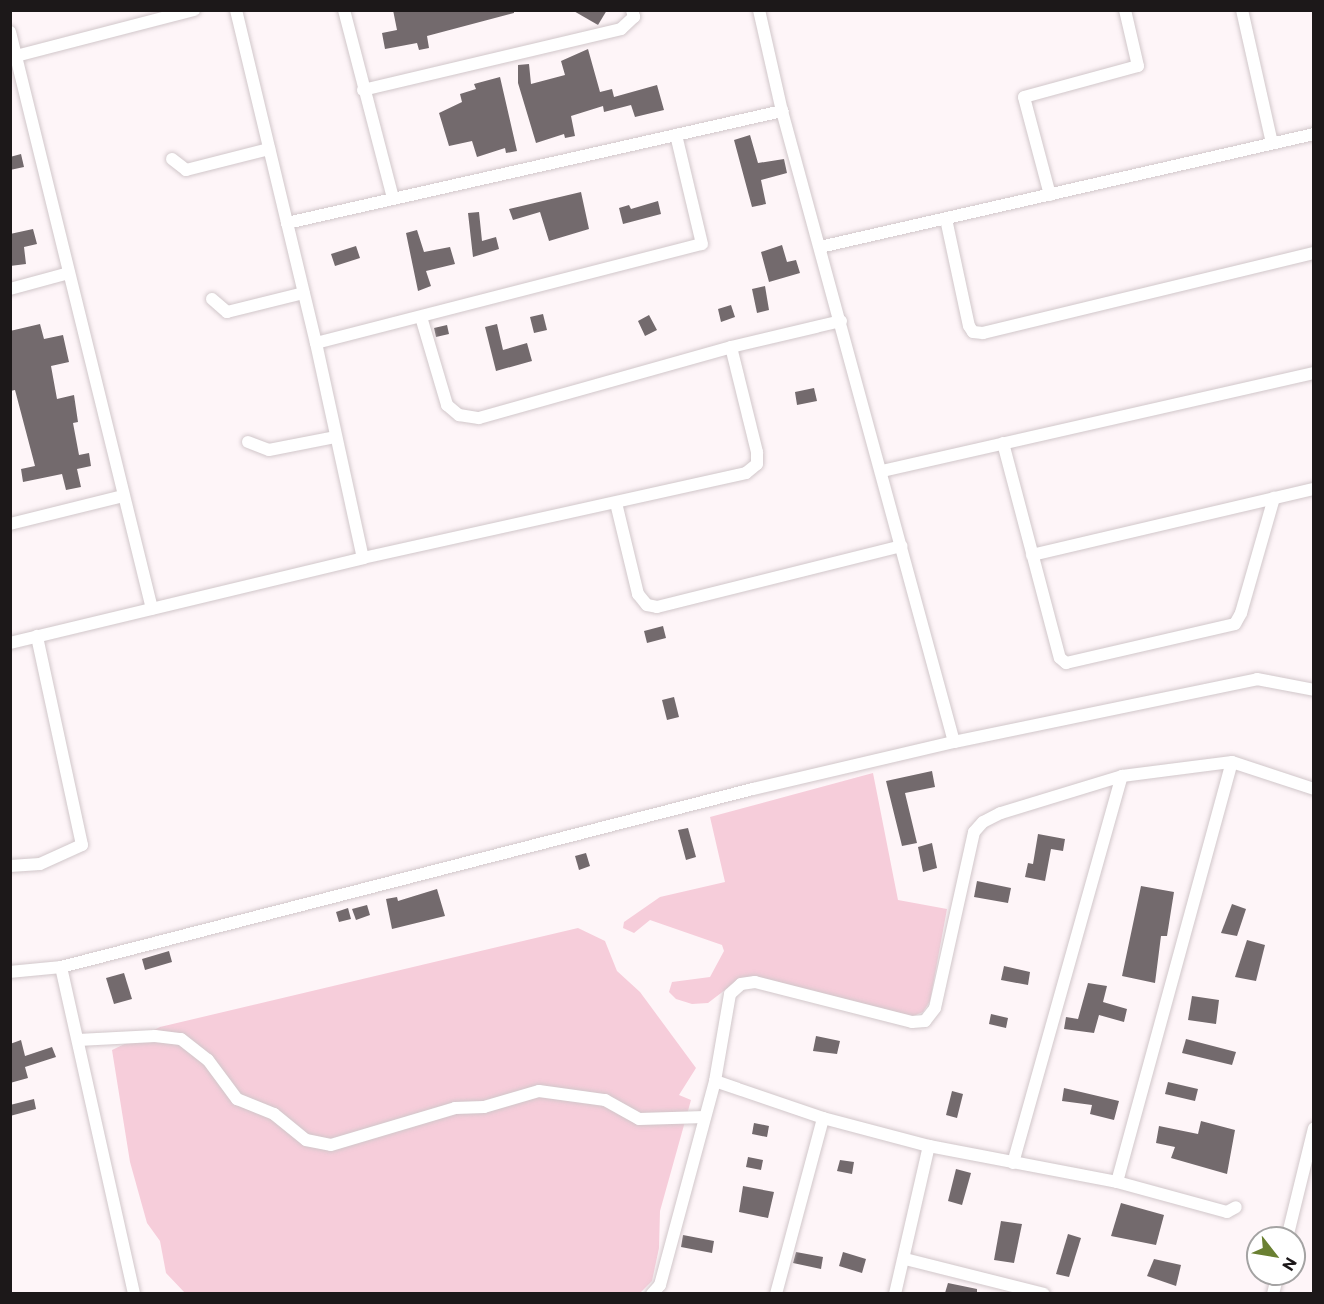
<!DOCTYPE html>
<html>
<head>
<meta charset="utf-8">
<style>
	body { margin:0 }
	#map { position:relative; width:1324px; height:1304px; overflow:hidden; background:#fef5f8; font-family:Commissioner,sans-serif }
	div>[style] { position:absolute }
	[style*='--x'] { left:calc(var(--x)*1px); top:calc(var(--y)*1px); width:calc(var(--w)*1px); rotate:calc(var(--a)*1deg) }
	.green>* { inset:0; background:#f6cdda }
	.building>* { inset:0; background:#736a6d }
	.roads { filter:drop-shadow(0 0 2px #d1c7ca) drop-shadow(0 0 2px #d1c7ca) }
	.street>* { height:12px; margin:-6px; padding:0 6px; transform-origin:6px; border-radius:6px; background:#fff }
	span { translate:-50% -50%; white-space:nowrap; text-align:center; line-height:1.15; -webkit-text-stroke:6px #fff; paint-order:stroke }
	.frame { position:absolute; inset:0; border:12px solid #1c1819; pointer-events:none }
	.north { position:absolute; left:1246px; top:1226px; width:60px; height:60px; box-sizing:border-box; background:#fff; border:2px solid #a4a3a3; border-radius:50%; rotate:121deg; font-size:16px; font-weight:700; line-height:24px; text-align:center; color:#1c1819 }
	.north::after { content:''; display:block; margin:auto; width:21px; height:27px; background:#6a8032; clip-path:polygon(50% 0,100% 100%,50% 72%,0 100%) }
</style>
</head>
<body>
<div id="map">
	<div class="green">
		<div style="clip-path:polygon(873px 773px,898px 900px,947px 909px,930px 1001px,923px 1012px,911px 1017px,738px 980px,708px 1003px,692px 1004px,676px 999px,669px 992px,672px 982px,710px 977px,724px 951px,722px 945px,650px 920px,634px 933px,623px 928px,624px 922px,660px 897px,725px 882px,710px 817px)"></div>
		<div style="clip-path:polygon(578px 928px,605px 941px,617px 971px,640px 992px,696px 1068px,679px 1095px,691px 1100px,660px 1211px,659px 1248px,652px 1281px,639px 1294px,185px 1293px,166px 1273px,160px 1241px,147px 1223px,130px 1162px,112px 1050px,160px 1027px)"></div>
	</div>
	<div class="building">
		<div style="clip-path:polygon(393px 10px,514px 10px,514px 13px,427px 36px,429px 48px,419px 50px,417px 43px,385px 49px,382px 33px,397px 30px)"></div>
		<div style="clip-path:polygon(572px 10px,607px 10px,598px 25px)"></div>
		<div style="clip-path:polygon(588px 49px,600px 92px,612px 89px,614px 97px,657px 85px,664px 110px,635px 117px,631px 105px,604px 112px,603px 106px,571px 116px,575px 136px,565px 138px,564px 134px,536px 143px,518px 83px,518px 65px,529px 64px,531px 84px,565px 75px,561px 61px)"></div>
		<div style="clip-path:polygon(500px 77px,517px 151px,506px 153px,505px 148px,477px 157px,472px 141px,449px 146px,439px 113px,462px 102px,460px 94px,476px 89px,474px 84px)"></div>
		<div style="clip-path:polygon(750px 135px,758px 163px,784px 159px,787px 173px,761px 180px,766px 204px,752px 207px,734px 140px)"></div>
		<div style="clip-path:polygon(21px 154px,24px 167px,10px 170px,10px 157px)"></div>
		<div style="clip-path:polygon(581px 192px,589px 229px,549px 241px,540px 212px,513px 220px,509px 209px)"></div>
		<div style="clip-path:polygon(658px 201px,661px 214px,623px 224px,619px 208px,629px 205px,631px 209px)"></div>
		<div style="clip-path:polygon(479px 212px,482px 241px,496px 237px,499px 249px,473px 257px,468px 213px)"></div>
		<div style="clip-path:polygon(33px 229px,37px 244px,24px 247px,26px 264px,10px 266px,10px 234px)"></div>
		<div style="clip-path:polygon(417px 230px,424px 252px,450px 247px,455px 264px,426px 271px,431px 286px,418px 291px,406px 233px)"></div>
		<div style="clip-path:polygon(782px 245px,787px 262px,796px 260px,800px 273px,769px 282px,761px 252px)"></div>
		<div style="clip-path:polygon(356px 246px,360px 258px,335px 266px,331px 254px)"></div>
		<div style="clip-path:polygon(765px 286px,769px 310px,757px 313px,752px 289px)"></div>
		<div style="clip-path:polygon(731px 305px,735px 317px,721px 322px,718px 309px)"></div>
		<div style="clip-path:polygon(543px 314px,547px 330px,534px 333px,530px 317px)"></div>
		<div style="clip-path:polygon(649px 315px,657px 330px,645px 336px,638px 321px)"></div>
		<div style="clip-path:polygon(40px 324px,44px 339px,63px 335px,69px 362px,51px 366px,57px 399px,74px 395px,78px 422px,73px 423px,79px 455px,89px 453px,91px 466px,77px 469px,81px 487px,66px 490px,62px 474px,23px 482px,21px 469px,35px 466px,15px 390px,10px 391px,10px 331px)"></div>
		<div style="clip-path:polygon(497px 324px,503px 350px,527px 343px,532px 361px,496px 371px,485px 327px)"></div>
		<div style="clip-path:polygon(447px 325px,449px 334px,436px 337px,434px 328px)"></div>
		<div style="clip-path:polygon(814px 388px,817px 401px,797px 405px,795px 392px)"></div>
		<div style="clip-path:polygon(663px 626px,666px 638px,647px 643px,644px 631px)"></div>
		<div style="clip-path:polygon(674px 697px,679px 717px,667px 720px,662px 700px)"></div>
		<div style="clip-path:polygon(932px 771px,935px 787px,905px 793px,917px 843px,902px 846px,886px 781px)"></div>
		<div style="clip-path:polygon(688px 828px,696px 857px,686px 860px,678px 830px)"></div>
		<div style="clip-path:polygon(1038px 834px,1065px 839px,1063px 851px,1051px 849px,1045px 881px,1025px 877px,1028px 863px,1033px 864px)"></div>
		<div style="clip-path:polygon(932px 843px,937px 868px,923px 872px,918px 847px)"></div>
		<div style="clip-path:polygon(586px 853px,590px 866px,579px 870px,575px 856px)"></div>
		<div style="clip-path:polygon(977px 881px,1011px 888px,1008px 903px,974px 897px)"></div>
		<div style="clip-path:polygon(1141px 886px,1174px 892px,1167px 936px,1161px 936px,1155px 983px,1122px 976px)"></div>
		<div style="clip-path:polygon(437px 889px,445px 916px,392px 929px,386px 899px,397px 897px,398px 901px)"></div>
		<div style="clip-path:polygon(1232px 904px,1246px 909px,1237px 936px,1221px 933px)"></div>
		<div style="clip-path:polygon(367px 905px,370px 915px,356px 920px,352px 909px)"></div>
		<div style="clip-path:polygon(348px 908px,351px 919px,339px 922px,336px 912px)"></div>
		<div style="clip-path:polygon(1247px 940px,1265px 945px,1256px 981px,1235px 977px)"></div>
		<div style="clip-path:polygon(169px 951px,172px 962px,145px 970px,142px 959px)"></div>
		<div style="clip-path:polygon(1004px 966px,1030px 972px,1028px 985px,1001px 980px)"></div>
		<div style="clip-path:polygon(124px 973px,132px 999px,114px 1004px,106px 978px)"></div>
		<div style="clip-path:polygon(1088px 983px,1107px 986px,1103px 1002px,1127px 1009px,1124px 1022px,1099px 1015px,1094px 1033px,1064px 1029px,1066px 1017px,1078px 1019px)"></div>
		<div style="clip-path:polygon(1192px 996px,1219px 1000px,1216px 1024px,1188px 1020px)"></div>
		<div style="clip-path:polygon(991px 1014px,1008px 1018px,1006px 1028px,989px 1024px)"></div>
		<div style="clip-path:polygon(816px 1036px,840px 1041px,837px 1054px,813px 1051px)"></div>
		<div style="clip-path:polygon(1186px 1039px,1236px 1052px,1232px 1065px,1182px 1053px)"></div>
		<div style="clip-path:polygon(21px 1040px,25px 1056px,52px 1047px,56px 1057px,25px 1067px,28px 1078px,10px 1083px,10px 1044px)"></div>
		<div style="clip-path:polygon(1168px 1082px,1198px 1089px,1195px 1101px,1165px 1094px)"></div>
		<div style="clip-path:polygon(1064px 1088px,1119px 1101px,1114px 1120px,1090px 1114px,1092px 1105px,1062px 1101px)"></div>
		<div style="clip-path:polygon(952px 1091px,963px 1094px,957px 1118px,946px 1115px)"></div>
		<div style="clip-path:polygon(34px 1099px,36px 1109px,10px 1116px,10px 1105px)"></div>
		<div style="clip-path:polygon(1201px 1121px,1235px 1130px,1227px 1174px,1171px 1158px,1175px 1147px,1156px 1143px,1159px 1126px,1198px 1134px)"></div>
		<div style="clip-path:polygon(754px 1123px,769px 1126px,767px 1137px,752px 1134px)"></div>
		<div style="clip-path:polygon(748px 1157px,763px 1160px,761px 1170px,746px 1167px)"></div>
		<div style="clip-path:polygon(840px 1160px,854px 1162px,852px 1174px,837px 1171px)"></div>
		<div style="clip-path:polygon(956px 1169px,971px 1173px,962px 1205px,948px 1201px)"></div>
		<div style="clip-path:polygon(743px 1186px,774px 1192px,768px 1218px,739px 1212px)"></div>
		<div style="clip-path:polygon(1121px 1203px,1164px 1215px,1156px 1245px,1111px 1236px)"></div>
		<div style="clip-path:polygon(1001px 1221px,1022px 1224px,1014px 1263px,994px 1260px)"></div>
		<div style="clip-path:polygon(1068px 1234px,1081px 1238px,1069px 1277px,1056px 1274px)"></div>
		<div style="clip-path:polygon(683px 1235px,714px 1241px,712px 1253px,681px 1247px)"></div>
		<div style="clip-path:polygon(796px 1252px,823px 1257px,821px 1269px,793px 1263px)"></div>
		<div style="clip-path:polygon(843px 1252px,866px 1259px,862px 1273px,839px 1266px)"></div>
		<div style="clip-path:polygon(1154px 1259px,1181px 1265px,1176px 1286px,1147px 1276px)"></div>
		<div style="clip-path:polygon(948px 1283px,977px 1289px,977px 1293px,945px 1293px)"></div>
	</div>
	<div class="roads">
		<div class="street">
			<div style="--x:236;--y:10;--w:342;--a:76.5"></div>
			<div style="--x:316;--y:343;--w:220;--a:77.7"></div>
			<div style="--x:344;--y:10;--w:194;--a:75.4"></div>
			<div style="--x:759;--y:10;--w:104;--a:77.2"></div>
			<div style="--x:782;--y:111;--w:654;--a:74.75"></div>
			<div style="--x:1242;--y:10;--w:136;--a:77.3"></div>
			<div style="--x:10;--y:32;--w:594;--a:76.17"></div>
			<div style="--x:16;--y:56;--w:184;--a:-14.5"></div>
			<div style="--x:363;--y:90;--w:265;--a:-13.3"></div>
			<div style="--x:621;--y:29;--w:18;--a:-43"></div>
			<div style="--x:634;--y:17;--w:7;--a:-106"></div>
			<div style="--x:172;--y:159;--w:18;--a:38"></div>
			<div style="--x:186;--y:170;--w:86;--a:-14.2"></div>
			<div style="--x:1050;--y:195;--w:101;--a:-104.9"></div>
			<div style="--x:1024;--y:97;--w:118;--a:-15.2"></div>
			<div style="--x:1138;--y:66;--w:57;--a:-103.1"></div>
			<div style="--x:946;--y:219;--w:109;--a:77.9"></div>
			<div style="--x:969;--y:326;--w:7;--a:56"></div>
			<div style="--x:973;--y:332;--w:10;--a:6"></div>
			<div style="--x:983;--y:333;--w:341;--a:-13.6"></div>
			<div style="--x:287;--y:223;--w:508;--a:-12.75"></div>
			<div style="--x:820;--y:247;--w:507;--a:-12.88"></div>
			<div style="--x:10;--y:289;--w:61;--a:-15.2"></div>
			<div style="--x:212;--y:299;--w:20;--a:41"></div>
			<div style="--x:227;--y:312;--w:79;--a:-13.9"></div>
			<div style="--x:421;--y:317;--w:92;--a:73.5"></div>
			<div style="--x:447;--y:405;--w:16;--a:40"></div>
			<div style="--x:459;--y:415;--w:20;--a:9"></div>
			<div style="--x:479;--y:418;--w:262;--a:-15.7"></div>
			<div style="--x:731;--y:347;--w:113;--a:-13.3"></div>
			<div style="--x:316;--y:343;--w:398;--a:-14.4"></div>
			<div style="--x:702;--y:244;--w:112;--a:-103.4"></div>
			<div style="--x:248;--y:442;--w:22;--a:21"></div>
			<div style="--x:269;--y:450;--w:67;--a:-11.1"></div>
			<div style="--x:1003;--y:443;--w:222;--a:75.2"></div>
			<div style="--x:1060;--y:658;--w:8;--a:40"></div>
			<div style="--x:1066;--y:663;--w:173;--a:-13"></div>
			<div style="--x:1235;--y:624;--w:13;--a:-61"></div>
			<div style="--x:1241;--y:613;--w:120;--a:-74"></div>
			<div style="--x:882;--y:471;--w:443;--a:-12.8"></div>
			<div style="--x:616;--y:503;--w:94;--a:76.4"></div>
			<div style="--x:638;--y:594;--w:14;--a:51"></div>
			<div style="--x:647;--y:605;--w:10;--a:11"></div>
			<div style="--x:657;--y:607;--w:252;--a:-14"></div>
			<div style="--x:10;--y:524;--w:116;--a:-13.9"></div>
			<div style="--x:1032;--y:555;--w:290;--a:-13.2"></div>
			<div style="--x:10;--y:643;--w:363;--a:-13.5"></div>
			<div style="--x:363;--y:558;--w:392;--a:-12.5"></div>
			<div style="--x:746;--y:473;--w:14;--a:-39"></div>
			<div style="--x:757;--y:464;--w:12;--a:-90"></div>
			<div style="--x:757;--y:452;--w:108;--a:-103.9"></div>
			<div style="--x:10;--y:866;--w:30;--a:-4"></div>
			<div style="--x:40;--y:864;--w:46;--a:-24.3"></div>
			<div style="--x:82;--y:845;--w:214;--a:-102.2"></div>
			<div style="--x:61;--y:967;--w:335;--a:77.4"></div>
			<div style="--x:10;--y:972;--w:51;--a:-5.6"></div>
			<div style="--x:61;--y:967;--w:715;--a:-14.43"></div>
			<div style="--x:753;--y:789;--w:206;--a:-13.2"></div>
			<div style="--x:954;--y:742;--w:309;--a:-11.7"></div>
			<div style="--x:1257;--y:679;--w:58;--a:10.9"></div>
			<div style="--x:78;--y:1040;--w:77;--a:-3"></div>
			<div style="--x:155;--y:1036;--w:26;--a:7"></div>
			<div style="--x:181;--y:1039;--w:34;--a:38"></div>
			<div style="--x:208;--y:1060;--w:49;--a:53.4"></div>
			<div style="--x:237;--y:1099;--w:40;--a:22"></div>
			<div style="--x:274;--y:1114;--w:41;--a:39.1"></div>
			<div style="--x:306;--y:1140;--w:25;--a:11"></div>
			<div style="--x:331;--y:1145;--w:129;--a:-16.6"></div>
			<div style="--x:455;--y:1108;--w:29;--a:-2"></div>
			<div style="--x:484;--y:1107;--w:57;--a:-16.2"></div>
			<div style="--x:539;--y:1091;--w:67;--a:7.8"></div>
			<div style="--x:605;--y:1100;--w:39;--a:29"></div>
			<div style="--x:639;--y:1119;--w:66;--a:-1.7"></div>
			<div style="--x:715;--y:1081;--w:114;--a:18.9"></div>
			<div style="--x:823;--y:1118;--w:110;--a:14.8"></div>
			<div style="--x:929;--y:1146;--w:191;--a:10.8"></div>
			<div style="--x:1117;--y:1182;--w:114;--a:15.3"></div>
			<div style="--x:1227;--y:1212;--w:10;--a:-29"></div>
			<div style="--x:1013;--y:1163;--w:402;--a:-74.3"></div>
			<div style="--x:1117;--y:1182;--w:435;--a:-74.7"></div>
			<div style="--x:1287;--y:1238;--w:113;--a:-76.2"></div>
			<div style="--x:905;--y:1259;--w:143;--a:14.1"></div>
			<div style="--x:652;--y:1294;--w:12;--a:-48"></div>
			<div style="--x:660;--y:1285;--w:211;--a:-74.9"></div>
			<div style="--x:715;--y:1081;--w:88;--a:-80.2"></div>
			<div style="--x:730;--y:994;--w:15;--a:-42"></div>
			<div style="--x:741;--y:984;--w:14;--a:-8"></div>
			<div style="--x:755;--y:982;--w:162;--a:14.3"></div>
			<div style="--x:912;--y:1022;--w:13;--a:-4"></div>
			<div style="--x:925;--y:1021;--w:16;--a:-52"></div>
			<div style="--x:935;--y:1008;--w:180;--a:-77.5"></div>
			<div style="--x:974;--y:832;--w:13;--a:-48"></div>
			<div style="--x:983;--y:822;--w:20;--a:-27"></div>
			<div style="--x:1001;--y:813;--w:127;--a:-17"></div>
			<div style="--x:1122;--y:776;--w:111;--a:-7.3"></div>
			<div style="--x:1232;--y:762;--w:86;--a:18.2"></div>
			<div style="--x:776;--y:1294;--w:182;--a:-75"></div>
			<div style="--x:895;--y:1294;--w:152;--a:-77.1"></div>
			<div style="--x:1273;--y:1294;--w:21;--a:-76"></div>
		</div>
	</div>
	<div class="frame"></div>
	<div class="north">N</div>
</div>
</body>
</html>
